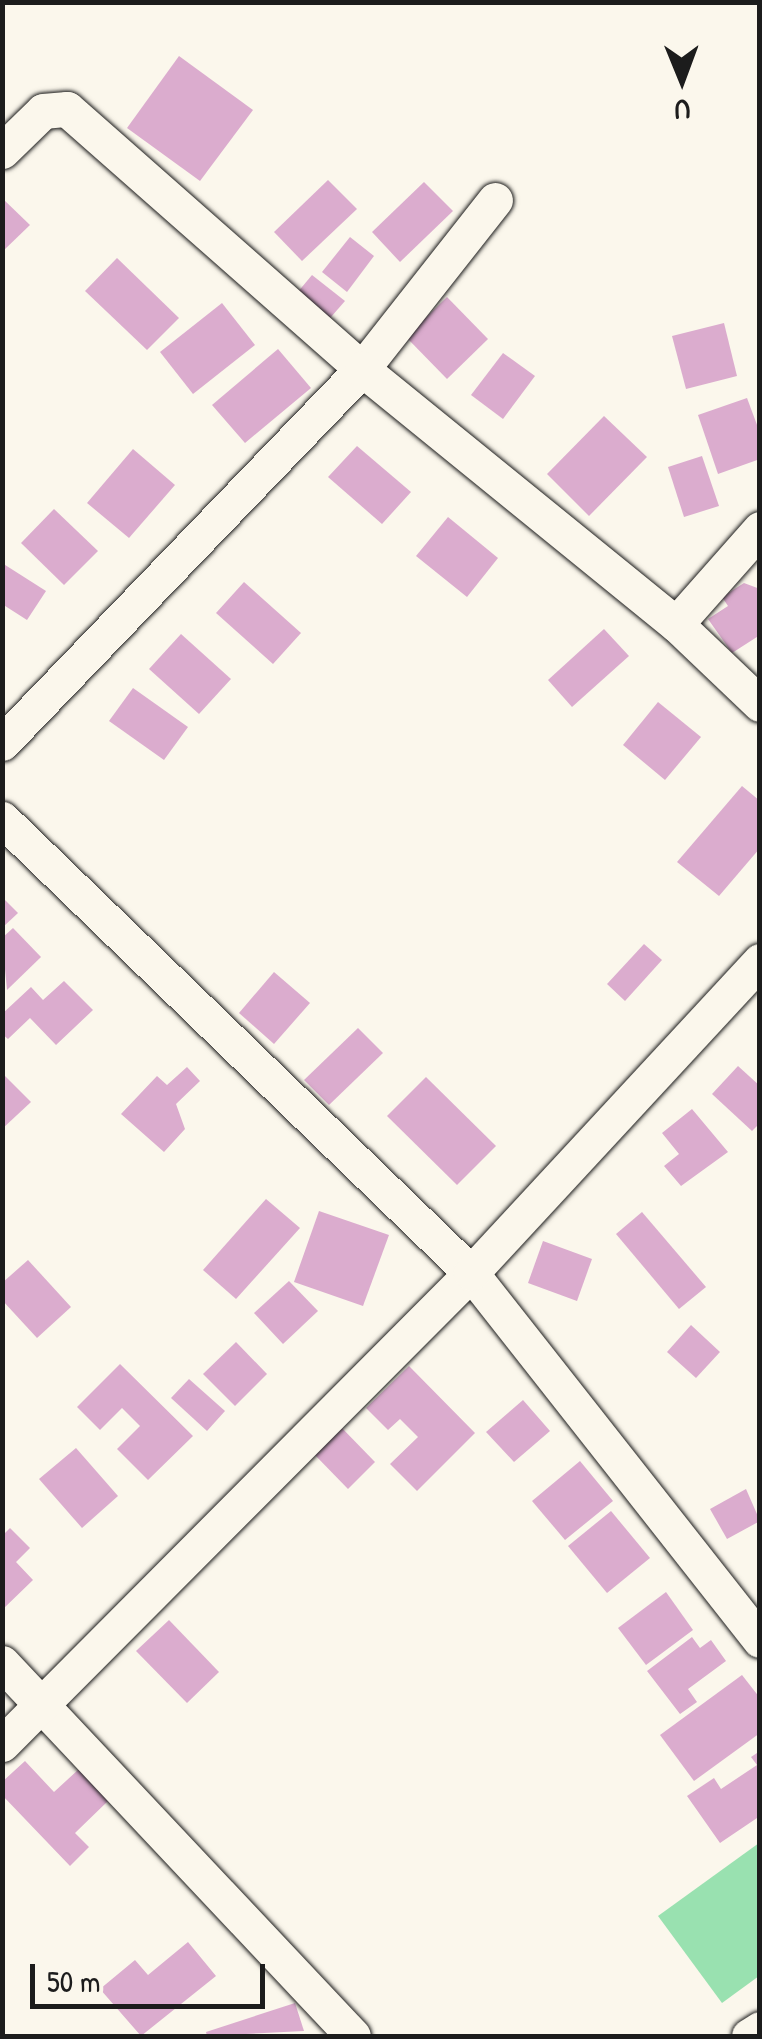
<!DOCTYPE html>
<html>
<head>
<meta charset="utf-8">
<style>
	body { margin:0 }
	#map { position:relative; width:762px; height:2039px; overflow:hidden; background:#fbf7ec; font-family:"Patrick Hand",sans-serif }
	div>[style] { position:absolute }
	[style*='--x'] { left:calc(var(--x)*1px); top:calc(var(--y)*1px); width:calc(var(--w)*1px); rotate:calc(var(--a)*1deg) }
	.green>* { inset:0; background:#99e1b0 }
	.building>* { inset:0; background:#dbacce }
	.roads { filter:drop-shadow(0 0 2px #1c1c1c) drop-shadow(0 0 2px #1c1c1c) }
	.street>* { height:35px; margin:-17.5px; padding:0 17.5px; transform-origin:17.5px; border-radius:17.5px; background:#fbf7ec }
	span { translate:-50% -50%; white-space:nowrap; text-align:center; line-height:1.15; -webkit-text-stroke:9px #fbf7ec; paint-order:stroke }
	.frame { position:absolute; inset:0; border:5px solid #1c1c1c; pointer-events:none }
	.north { position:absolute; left:632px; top:30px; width:100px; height:100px; -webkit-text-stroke:8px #fbf7ec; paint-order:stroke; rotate:179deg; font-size:28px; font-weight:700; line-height:40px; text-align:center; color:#1c1c1c }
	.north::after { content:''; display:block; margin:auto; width:35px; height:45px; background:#1c1c1c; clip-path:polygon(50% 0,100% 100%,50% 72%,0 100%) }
	.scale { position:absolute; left:30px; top:1964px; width:235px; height:45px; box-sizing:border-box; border:5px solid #1c1c1c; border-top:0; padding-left:12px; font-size:30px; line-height:35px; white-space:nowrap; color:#1c1c1c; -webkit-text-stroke:8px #fbf7ec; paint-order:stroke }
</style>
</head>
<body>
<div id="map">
	<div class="green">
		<div style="clip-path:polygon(759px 1843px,759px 1976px,722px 2003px,658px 1916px)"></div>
	</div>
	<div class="building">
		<div style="clip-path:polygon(179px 56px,253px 110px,200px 181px,127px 128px)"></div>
		<div style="clip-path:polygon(328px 180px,357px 209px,302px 261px,274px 232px)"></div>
		<div style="clip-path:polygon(424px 182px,453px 211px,400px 262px,372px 232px)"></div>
		<div style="clip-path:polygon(2px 198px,30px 225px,2px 252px)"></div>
		<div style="clip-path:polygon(350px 237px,374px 256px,347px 292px,322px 272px)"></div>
		<div style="clip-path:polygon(117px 258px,179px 318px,147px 350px,85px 291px)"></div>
		<div style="clip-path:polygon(312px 275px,345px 301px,324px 325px,292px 299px)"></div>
		<div style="clip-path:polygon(447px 297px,488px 339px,447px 379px,406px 337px)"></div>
		<div style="clip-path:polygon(222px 303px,255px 345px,193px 394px,160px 352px)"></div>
		<div style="clip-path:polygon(724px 323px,737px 376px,686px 389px,672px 336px)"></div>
		<div style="clip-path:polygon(278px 349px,311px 388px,245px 443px,212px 405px)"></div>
		<div style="clip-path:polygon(503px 353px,535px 376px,503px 419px,471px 395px)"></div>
		<div style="clip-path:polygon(747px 398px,760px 433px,760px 459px,718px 474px,698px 415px)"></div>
		<div style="clip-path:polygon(604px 416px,647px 457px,589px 516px,547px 474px)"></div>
		<div style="clip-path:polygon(357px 446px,411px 492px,382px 524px,328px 477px)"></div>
		<div style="clip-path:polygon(133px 449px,175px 485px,129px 538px,87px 503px)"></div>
		<div style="clip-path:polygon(702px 456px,719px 506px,684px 517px,668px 467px)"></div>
		<div style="clip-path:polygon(54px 509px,98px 551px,64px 585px,21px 543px)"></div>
		<div style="clip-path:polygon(448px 517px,498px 558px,467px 597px,416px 556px)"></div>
		<div style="clip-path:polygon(2px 563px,46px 591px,27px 620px,2px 604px)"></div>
		<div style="clip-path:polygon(244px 582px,301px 633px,273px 664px,216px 613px)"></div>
		<div style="clip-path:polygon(744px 583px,760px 589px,760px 635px,732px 653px,708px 619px,728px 606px,722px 597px)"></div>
		<div style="clip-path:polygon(604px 629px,629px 656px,572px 707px,548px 680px)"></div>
		<div style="clip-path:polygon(181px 634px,231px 679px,199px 714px,149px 669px)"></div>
		<div style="clip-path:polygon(133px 688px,188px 727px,164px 760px,109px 721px)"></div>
		<div style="clip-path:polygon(658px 702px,701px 737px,665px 780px,623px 745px)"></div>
		<div style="clip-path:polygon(742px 786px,760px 801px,760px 848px,719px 896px,677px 862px)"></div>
		<div style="clip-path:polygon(2px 897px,18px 913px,2px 928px)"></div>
		<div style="clip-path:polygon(13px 928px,41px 957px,7px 990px,2px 938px)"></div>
		<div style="clip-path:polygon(644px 944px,662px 960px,625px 1001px,607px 984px)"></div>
		<div style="clip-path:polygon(274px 972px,310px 1003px,274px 1044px,239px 1013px)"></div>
		<div style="clip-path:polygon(64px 981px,93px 1010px,56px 1045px,30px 1018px,8px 1039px,2px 1034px,2px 1014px,31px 987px,43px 1000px)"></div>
		<div style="clip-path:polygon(358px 1028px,383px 1053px,329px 1105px,304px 1080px)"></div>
		<div style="clip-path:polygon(738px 1066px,760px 1086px,760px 1123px,752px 1131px,712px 1094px)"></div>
		<div style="clip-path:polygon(187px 1067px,200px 1081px,176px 1104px,185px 1129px,164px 1152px,121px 1114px,157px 1076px,167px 1085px)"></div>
		<div style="clip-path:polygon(2px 1073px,31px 1102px,2px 1129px)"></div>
		<div style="clip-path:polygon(426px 1077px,496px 1146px,457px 1185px,387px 1116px)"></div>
		<div style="clip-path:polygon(692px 1109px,728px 1152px,681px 1186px,664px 1166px,679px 1154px,662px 1133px)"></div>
		<div style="clip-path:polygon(266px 1199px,300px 1228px,236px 1299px,203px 1270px)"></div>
		<div style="clip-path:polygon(319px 1211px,389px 1235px,363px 1306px,294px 1282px)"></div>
		<div style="clip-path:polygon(642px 1212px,706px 1287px,679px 1309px,616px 1234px)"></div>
		<div style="clip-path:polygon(543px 1241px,592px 1259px,577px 1301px,528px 1283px)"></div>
		<div style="clip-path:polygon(28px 1260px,71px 1307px,37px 1338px,2px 1300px,2px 1283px)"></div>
		<div style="clip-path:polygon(289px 1281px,318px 1311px,283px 1344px,254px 1313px)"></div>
		<div style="clip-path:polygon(691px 1325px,720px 1352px,696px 1378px,667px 1352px)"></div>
		<div style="clip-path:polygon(236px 1342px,267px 1374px,235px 1406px,203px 1374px)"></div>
		<div style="clip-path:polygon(120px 1364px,193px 1436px,148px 1480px,117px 1449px,140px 1426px,122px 1408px,100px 1430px,77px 1407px)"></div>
		<div style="clip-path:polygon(409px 1366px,475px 1433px,417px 1491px,390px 1464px,418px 1437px,400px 1419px,388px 1430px,366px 1408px)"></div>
		<div style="clip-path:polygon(189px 1379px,225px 1411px,207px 1431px,171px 1398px)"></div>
		<div style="clip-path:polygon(523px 1400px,550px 1431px,514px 1462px,486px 1432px)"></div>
		<div style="clip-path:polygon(339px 1425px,375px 1462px,348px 1489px,312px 1452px)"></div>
		<div style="clip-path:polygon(76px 1448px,118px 1496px,82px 1528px,39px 1479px)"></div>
		<div style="clip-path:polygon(580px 1461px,613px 1501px,565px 1540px,532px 1501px)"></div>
		<div style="clip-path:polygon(746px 1489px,760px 1521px,727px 1539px,710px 1509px)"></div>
		<div style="clip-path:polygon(611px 1511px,650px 1558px,607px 1593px,568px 1546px)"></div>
		<div style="clip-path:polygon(10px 1528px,30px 1548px,16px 1562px,33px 1580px,2px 1610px,2px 1536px)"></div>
		<div style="clip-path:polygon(666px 1592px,693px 1630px,646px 1665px,618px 1628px)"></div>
		<div style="clip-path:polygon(169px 1620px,219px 1672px,187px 1703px,136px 1651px)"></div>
		<div style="clip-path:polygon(692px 1637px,700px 1648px,711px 1640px,726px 1661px,688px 1689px,697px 1702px,680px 1714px,647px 1671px)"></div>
		<div style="clip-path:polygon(742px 1675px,760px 1698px,760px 1733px,694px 1781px,660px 1735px)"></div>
		<div style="clip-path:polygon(760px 1751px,760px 1816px,720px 1843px,687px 1796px,714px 1778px,721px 1789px,757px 1765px,751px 1757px)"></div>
		<div style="clip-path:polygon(25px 1761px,54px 1792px,79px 1769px,109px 1800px,75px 1833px,89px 1847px,70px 1866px,2px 1795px,2px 1782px)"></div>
		<div style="clip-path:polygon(188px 1942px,216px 1976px,141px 2036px,100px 1989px,135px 1960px,148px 1975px)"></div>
		<div style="clip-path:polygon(295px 2003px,304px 2031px,207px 2036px,206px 2032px)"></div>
	</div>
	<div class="roads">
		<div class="street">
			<div style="--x:2;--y:151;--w:57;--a:-44.3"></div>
			<div style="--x:43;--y:111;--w:24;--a:-5"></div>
			<div style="--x:67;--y:109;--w:393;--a:41.4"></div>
			<div style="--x:362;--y:369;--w:215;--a:-51.8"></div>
			<div style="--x:676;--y:624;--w:116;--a:43.6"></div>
			<div style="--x:2;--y:743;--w:519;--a:-46.09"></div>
			<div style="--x:362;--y:369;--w:405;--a:39.1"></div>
			<div style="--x:676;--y:624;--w:127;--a:-48.5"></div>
			<div style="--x:2;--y:819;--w:653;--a:44.07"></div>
			<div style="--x:471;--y:1273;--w:467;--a:51.8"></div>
			<div style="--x:2;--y:1663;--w:512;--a:46.74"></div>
			<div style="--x:2;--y:1744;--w:665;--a:-45.12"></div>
			<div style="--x:471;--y:1273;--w:425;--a:-47.2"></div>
			<div style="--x:749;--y:2036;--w:13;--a:-32"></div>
		</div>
	</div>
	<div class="frame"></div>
	<div class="north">U</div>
	<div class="scale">50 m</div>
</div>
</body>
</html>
